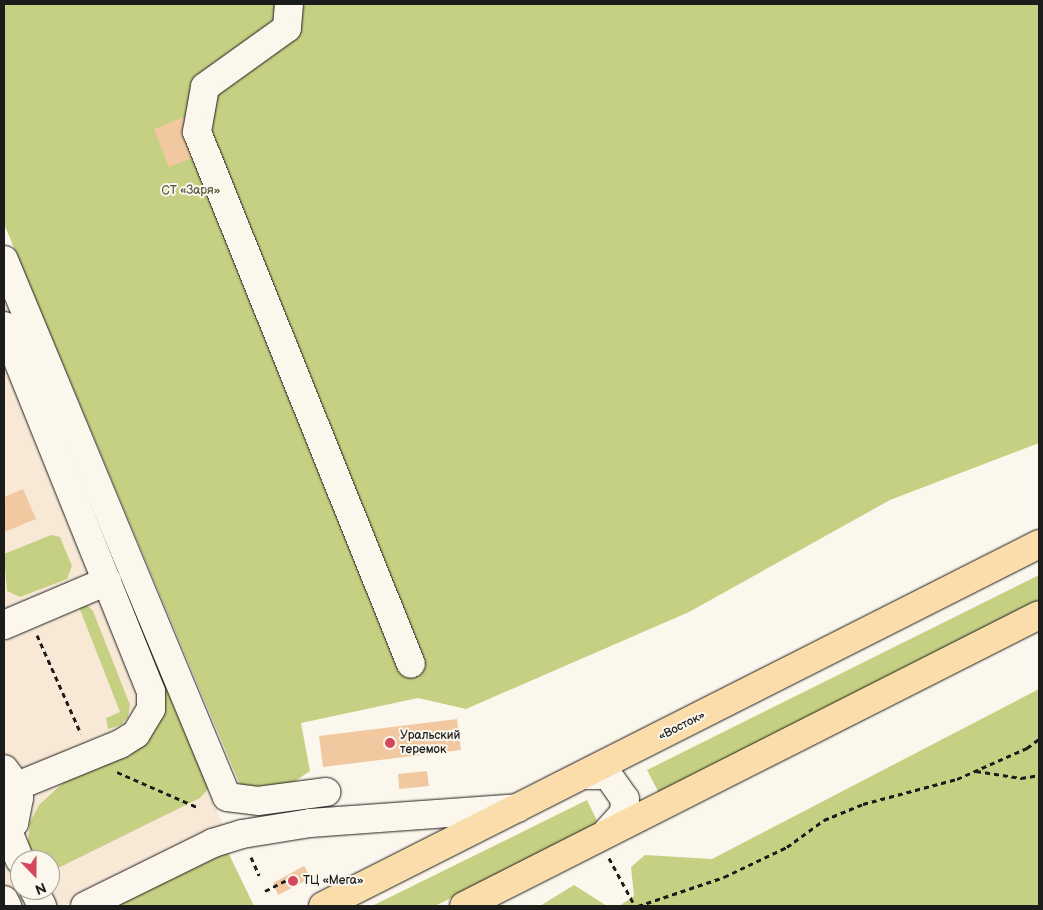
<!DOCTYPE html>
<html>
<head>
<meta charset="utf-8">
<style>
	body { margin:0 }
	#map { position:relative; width:1043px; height:910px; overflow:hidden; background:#fbf7ec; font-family:"Balsamiq Sans",sans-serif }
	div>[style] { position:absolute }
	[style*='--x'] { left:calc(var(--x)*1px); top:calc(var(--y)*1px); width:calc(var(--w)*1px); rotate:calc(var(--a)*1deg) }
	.built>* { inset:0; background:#f8e9d6 }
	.green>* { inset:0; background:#c5d083 }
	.building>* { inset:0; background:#f2c8a1 }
	.path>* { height:3px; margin-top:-1.5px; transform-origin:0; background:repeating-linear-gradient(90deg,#1c1c1c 0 5px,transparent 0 9px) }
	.roads { filter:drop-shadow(0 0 1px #1c1c1c) drop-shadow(0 0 1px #1c1c1c) }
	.minor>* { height:28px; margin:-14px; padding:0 14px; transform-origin:14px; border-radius:14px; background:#fbf7ec }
	.major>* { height:28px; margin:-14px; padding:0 14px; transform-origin:14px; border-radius:14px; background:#fbddab }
	.dots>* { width:14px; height:14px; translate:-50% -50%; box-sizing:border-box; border:2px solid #fbf7ec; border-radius:50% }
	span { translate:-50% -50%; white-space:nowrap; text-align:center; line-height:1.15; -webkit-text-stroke:4px #fbf7ec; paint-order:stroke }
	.park-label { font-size:12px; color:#575b40 }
	.street-label { font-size:12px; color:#1c1c1c }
	.poi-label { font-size:12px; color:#1c1c1c }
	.left { translate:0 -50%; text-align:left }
	.frame { position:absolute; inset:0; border:5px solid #1c1c1c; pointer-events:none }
	.north { position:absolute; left:10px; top:850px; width:50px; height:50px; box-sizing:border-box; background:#fbf7ec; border:1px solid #a29f99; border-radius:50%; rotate:158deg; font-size:14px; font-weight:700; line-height:20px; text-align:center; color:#1c1c1c }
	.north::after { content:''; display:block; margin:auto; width:18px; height:22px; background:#d1495b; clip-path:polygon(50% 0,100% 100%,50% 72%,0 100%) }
</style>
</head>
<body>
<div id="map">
	<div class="built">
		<div style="clip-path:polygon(evenodd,4px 294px,223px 825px,64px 906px,4px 906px,4px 294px,20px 860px,50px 860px,50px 890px,20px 890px,20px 860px)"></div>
	</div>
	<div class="green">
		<div style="clip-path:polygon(4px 4px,1039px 4px,1039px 443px,890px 500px,689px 612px,466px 709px,418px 698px,301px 723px,310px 771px,251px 811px,4px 224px)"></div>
		<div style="clip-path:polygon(22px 325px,209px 788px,200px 798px,50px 872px,50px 860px,35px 860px,28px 842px,30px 822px,39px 805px,64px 782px,130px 755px,153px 729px)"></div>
		<div style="clip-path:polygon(51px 535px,60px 537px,72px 566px,67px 579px,20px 597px,7px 591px,4px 554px)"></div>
		<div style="clip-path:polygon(1039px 575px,1039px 606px,660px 795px,647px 770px)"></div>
		<div style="clip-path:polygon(84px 602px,93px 611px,130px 705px,128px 717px,121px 725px,108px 729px,106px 718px,120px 712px,79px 607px)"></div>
		<div style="clip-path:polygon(1039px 689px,1039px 906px,619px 906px,634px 896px,631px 867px,645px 855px,712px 859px)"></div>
		<div style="clip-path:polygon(587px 800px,599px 825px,435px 906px,372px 906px)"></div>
		<div style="clip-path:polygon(226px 848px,254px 906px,112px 906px)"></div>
		<div style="clip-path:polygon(574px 885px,607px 906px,540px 906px)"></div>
	</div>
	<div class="building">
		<div style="clip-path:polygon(187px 116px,202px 154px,169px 167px,154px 129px)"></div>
		<div style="clip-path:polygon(23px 489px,36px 519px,4px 532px,4px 497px)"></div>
		<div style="clip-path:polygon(457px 719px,461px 750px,323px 767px,319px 736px)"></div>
		<div style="clip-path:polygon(427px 771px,429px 786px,399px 789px,398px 774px)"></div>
		<div style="clip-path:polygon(304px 866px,311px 878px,278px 895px,273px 883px)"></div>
	</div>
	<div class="path">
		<div style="--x:37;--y:635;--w:108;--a:66"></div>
		<div style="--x:976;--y:771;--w:46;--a:8.8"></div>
		<div style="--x:1021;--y:778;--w:18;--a:-9"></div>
		<div style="--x:117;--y:772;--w:87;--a:23.6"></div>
		<div style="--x:251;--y:857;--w:20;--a:66"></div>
		<div style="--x:609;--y:858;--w:55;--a:61.6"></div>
		<div style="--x:265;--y:891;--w:33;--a:-27"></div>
		<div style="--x:638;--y:906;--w:91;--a:-18.6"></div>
		<div style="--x:724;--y:877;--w:70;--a:-25.5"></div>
		<div style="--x:787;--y:847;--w:46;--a:-36.1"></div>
		<div style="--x:824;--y:820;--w:42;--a:-22.3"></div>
		<div style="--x:863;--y:804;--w:97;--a:-14.9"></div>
		<div style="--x:957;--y:779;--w:77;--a:-23.9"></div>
		<div style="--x:1027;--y:748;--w:15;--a:-37"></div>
	</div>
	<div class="roads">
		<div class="minor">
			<div style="--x:289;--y:4;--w:24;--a:95"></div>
			<div style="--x:287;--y:28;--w:101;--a:144.3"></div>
			<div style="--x:205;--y:87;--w:46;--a:100.1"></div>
			<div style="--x:197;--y:132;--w:573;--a:68.09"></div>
			<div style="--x:4;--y:260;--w:581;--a:67.45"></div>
			<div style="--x:227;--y:797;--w:31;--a:7"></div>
			<div style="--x:258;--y:801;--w:69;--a:-7.5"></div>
			<div style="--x:4;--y:326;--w:394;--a:68.1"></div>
			<div style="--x:151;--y:692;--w:17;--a:90"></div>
			<div style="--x:151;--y:709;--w:29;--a:121"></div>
			<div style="--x:136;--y:734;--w:19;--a:148"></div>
			<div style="--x:120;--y:744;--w:111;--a:157.8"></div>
			<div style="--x:4;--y:625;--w:112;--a:-23.1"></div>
			<div style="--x:4;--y:769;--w:21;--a:53"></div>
			<div style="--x:17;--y:786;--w:12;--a:81"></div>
			<div style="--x:19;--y:798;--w:25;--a:101"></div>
			<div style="--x:14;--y:823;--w:15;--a:132"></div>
			<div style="--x:585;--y:775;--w:23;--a:0"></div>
			<div style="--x:608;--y:775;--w:29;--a:55"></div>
			<div style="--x:625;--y:799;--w:14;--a:94"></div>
			<div style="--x:624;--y:813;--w:25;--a:132"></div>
			<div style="--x:8;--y:831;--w:31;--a:68"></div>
			<div style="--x:34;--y:890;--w:18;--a:63"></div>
			<div style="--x:4;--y:900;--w:7;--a:63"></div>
			<div style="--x:85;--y:906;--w:143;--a:-26.2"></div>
			<div style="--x:213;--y:843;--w:30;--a:-17"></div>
			<div style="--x:242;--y:834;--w:69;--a:-9.2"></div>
			<div style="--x:310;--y:823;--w:208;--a:-4.1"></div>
		</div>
		<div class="major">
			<div style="--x:323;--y:906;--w:802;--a:-26.82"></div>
			<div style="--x:464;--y:906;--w:644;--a:-26.84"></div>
		</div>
	</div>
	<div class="dots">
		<div style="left:390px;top:743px;background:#d1495b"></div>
		<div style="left:293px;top:881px;background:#d1495b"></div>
	</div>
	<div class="park-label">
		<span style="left:191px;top:191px">СТ «Заря»</span>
	</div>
	<div class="street-label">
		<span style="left:682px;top:726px;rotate:-27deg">«Восток»</span>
	</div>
	<div class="poi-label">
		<span class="left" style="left:400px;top:743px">Уральский<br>теремок</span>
		<span class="left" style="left:303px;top:881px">ТЦ «Мега»</span>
	</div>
	<div class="frame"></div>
	<div class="north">N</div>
</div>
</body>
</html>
